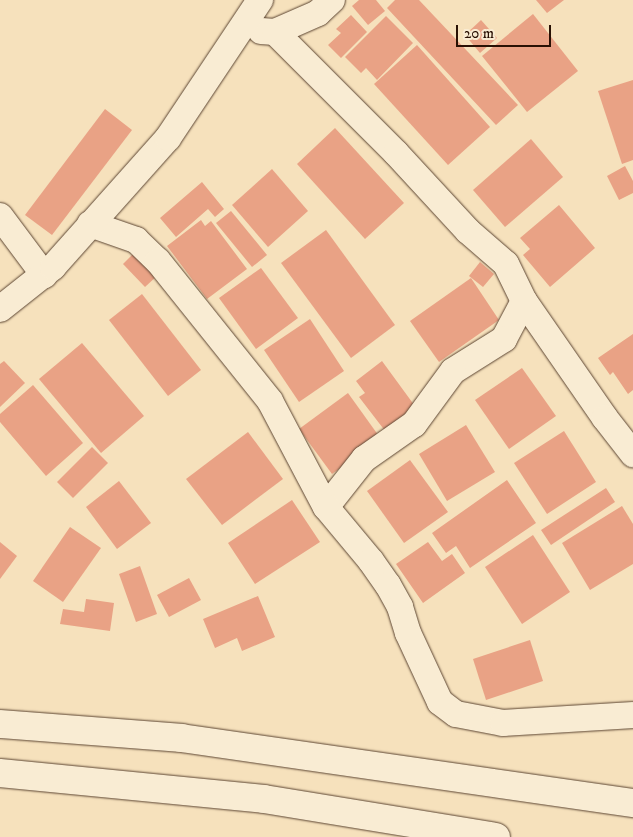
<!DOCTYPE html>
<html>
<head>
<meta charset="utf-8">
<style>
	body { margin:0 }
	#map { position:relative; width:633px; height:837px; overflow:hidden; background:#f6e1bc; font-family:"IM FELL DW Pica",serif }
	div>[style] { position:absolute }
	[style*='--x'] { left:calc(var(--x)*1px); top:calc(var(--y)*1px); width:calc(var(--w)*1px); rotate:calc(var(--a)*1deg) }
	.building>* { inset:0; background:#e9a285 }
	.roads { filter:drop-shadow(0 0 1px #5c4532) drop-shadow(0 0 1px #5c4532) }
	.minor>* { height:26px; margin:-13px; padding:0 13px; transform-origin:13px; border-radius:13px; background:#f9ecd3 }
	.secondary>* { height:28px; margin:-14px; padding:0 14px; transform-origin:14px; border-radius:14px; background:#f9ecd3 }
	span { translate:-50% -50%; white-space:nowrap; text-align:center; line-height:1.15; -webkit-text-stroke:4px #f9ecd3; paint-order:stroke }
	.scale { position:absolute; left:456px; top:25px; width:95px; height:22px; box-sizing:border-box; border:2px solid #291104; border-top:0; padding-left:6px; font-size:15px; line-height:18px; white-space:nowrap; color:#291104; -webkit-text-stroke:4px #f9ecd3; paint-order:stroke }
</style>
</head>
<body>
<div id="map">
	<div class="building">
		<div style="clip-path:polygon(359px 0,376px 0,385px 11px,368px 25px,352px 6px)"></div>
		<div style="clip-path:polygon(395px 0,419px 0,518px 105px,496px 125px,387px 8px)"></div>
		<div style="clip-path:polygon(536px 0,564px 0,547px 13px)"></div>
		<div style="clip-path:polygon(533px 14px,578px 71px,527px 112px,482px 56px)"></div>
		<div style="clip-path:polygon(351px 15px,367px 32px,341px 58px,328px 45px,341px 33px,336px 29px)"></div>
		<div style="clip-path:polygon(386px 16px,413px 43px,377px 80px,366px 68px,361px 73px,345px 57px)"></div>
		<div style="clip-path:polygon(481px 20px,497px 38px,480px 53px,465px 35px)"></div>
		<div style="clip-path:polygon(417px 45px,490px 127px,448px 165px,374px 84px)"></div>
		<div style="clip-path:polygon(633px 80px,633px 160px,622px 164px,598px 91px)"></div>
		<div style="clip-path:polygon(105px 109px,132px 130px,52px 235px,25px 215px)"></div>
		<div style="clip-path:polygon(335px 128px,404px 203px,365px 239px,297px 164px)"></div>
		<div style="clip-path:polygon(531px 139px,563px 177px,505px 227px,473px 190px)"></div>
		<div style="clip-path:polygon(625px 166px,633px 181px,633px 193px,619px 200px,607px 176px)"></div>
		<div style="clip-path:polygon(272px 169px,308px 211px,268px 247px,232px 205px)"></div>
		<div style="clip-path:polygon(202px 182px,224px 209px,215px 217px,208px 209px,176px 237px,160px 218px)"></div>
		<div style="clip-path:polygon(559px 205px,595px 248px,550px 287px,523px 255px,530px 249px,520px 238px)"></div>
		<div style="clip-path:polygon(231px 211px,267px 255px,252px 267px,216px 223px)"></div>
		<div style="clip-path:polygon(201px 220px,205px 226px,211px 221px,247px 269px,207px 299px,167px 246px)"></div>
		<div style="clip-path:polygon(326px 230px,395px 325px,351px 358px,281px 263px)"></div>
		<div style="clip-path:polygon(135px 252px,158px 275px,145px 287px,123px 264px)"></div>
		<div style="clip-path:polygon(480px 262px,494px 274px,483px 287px,469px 276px)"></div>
		<div style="clip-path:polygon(261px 268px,298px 318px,256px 349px,219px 298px)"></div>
		<div style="clip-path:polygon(471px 278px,499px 320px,439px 362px,410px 321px)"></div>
		<div style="clip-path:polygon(142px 294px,201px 370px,168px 396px,109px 320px)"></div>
		<div style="clip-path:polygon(310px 319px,344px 371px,299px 402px,264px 350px)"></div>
		<div style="clip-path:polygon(633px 334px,633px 390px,628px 394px,613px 372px,610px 375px,598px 358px)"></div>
		<div style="clip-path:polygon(82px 343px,144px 416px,101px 453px,39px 379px)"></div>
		<div style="clip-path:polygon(4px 361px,25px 383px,0 407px,0 364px)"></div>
		<div style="clip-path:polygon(382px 361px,420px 413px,389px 436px,359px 397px,365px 393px,356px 381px)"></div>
		<div style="clip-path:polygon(522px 368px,556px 416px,509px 449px,475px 400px)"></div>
		<div style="clip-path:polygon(33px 385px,83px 443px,46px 476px,0 422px,0 414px)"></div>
		<div style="clip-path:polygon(348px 393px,381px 439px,332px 474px,299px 429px)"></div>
		<div style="clip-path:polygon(466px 425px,495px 472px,447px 501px,419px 454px)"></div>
		<div style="clip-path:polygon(564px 431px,596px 482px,547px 514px,514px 463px)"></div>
		<div style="clip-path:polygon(248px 432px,283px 479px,222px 525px,186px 479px)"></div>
		<div style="clip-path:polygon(92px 447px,108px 463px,73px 498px,57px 482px)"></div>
		<div style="clip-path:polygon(410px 460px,448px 512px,404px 543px,367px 491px)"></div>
		<div style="clip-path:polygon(507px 480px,536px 523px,470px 568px,456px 546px,446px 553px,432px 533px)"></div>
		<div style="clip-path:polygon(119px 481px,151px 523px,117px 549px,86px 507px)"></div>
		<div style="clip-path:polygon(606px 488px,615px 502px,551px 545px,541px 530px)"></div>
		<div style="clip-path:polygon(292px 500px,320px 542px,255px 584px,228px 543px)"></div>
		<div style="clip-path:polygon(622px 506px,633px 524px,633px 564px,590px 590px,562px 543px)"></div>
		<div style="clip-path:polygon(70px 527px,101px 548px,63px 602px,33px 581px)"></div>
		<div style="clip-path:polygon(533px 535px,570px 592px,522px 624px,485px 567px)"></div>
		<div style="clip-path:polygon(0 542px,17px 556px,0 579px)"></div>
		<div style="clip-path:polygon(428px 542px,442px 561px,452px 554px,465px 573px,423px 603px,396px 564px)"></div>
		<div style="clip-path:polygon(140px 566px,157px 614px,136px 622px,119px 574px)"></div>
		<div style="clip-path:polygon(189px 578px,201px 600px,169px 617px,157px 595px)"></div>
		<div style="clip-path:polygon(258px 596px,275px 637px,242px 651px,237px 638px,215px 648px,203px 619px)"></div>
		<div style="clip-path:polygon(86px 599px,114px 603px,110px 631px,60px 624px,63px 609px,84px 612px)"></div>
		<div style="clip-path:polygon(530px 640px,543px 681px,486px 700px,473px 659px)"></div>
	</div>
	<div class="roads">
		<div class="minor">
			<div style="--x:261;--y:31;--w:14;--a:4"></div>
			<div style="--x:275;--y:32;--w:47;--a:-23.8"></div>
			<div style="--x:318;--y:13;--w:19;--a:-43"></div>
			<div style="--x:275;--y:32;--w:171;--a:45"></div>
			<div style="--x:396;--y:153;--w:106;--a:47.3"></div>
			<div style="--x:468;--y:231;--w:50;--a:41"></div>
			<div style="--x:506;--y:264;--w:41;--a:64.1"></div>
			<div style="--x:524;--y:301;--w:43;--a:117.8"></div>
			<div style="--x:504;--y:339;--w:60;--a:147.9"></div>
			<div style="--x:453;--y:371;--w:66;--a:126.3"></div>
			<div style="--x:414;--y:424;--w:61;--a:145"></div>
			<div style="--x:364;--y:459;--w:61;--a:128.4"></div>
			<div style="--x:0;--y:216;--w:74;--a:53.3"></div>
			<div style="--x:90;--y:224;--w:49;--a:19.2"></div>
			<div style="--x:136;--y:240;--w:30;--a:44"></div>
			<div style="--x:158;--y:261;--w:179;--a:51.3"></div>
			<div style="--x:270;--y:401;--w:120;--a:62.2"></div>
			<div style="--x:326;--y:507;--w:70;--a:50.2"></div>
			<div style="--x:371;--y:561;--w:29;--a:55"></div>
			<div style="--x:388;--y:585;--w:25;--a:61"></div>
			<div style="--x:400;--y:607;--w:27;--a:73"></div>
			<div style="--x:408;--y:633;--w:76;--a:65.1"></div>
			<div style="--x:440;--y:702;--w:20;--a:37"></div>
			<div style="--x:456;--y:714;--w:48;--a:10.8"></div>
			<div style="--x:503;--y:723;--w:130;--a:-3.5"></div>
			<div style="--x:524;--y:301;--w:142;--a:55.3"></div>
			<div style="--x:605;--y:418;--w:46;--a:52.1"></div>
			<div style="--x:0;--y:309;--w:68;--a:-38.4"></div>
			<div style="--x:53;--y:267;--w:173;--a:-48.3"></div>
			<div style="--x:168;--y:138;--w:166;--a:-56.3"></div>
		</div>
		<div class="secondary">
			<div style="--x:0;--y:724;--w:182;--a:4.4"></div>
			<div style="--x:181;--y:738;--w:457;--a:8.2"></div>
			<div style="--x:0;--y:773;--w:265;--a:5.6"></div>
			<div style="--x:264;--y:799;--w:235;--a:9.3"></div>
		</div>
	</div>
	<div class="scale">20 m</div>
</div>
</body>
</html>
